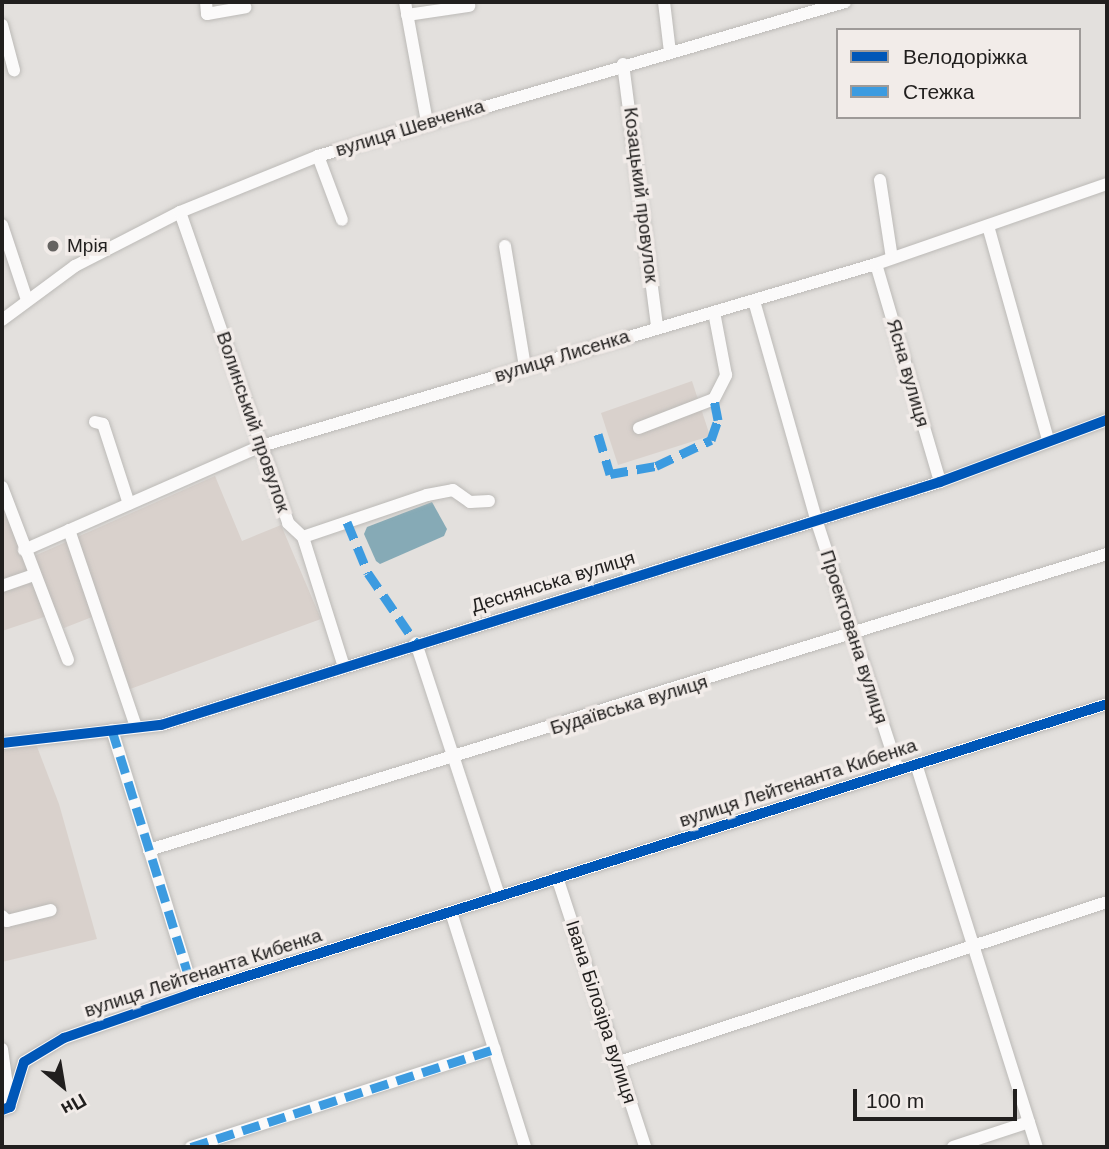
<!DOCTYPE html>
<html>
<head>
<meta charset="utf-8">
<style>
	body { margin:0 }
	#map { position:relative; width:1109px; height:1149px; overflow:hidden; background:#e3e0dd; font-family:Helvetica,sans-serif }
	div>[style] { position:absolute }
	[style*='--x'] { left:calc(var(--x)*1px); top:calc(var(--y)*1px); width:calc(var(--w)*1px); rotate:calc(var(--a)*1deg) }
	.built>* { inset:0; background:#d9d1cc }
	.water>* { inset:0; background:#86aab6 }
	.roads { filter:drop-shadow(0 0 2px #bcbab7) drop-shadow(0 0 2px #bcbab7) }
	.minor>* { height:12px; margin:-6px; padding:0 6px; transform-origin:6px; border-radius:6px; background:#fbfafa }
	.quiet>* { height:9px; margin-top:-4.5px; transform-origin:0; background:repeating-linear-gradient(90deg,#3c9be0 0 18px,transparent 0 27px) }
	.cycleway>* { height:10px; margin:-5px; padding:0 5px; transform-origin:5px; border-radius:5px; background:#0057b8 }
	.dots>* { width:19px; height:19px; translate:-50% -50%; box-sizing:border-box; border:4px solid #f2ece9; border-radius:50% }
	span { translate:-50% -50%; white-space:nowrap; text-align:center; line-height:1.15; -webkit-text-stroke:7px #f2ece9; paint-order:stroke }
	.street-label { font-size:19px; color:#211f1e }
	.poi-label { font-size:19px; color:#211f1e }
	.left { translate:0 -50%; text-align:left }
	.frame { position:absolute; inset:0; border:4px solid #211f1e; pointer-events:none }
	.legend { position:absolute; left:836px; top:28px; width:245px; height:91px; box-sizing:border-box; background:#f2ece9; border:2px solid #9e9a98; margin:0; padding:9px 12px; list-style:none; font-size:21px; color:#211f1e }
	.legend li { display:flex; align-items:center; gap:14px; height:35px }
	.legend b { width:35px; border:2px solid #9e9a98 }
	.north { position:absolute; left:28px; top:1051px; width:70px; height:70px; -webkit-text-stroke:5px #f2ece9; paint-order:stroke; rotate:150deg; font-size:19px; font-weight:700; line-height:28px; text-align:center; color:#211f1e }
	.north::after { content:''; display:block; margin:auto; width:24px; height:32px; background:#211f1e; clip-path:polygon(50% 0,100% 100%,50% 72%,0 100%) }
	.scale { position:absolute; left:853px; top:1089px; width:164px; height:32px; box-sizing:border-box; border:4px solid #211f1e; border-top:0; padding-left:9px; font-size:21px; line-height:24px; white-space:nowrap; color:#211f1e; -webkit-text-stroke:5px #f2ece9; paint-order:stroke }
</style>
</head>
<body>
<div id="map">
	<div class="built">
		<div style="clip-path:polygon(692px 381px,710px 436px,618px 465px,601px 413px)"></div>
		<div style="clip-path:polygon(215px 476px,242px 541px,281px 525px,321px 619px,122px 692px,92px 617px,64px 628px,32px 557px)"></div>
		<div style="clip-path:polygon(2px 505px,47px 616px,2px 631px)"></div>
		<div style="clip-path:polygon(36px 744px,59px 804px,97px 939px,2px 962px,2px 751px)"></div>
	</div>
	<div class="water">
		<div style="clip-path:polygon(432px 502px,447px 529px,444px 536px,380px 564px,376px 561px,364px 534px,367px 527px)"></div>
	</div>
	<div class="roads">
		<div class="minor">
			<div style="--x:206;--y:2;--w:12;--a:85"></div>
			<div style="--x:207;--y:14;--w:39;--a:-10"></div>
			<div style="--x:405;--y:2;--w:122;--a:79.6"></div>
			<div style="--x:664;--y:2;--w:50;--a:83.2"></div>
			<div style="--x:407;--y:15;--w:63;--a:-8.3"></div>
			<div style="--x:2;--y:25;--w:47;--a:75.1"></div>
			<div style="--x:623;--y:64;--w:264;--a:82.6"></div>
			<div style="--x:318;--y:156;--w:68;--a:69.4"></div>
			<div style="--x:880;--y:180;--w:79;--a:81.3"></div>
			<div style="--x:180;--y:212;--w:329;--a:70.8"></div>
			<div style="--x:288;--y:523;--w:21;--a:43"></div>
			<div style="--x:303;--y:537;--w:136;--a:72.5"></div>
			<div style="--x:2;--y:225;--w:79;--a:71.6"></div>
			<div style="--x:988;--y:226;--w:221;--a:74.3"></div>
			<div style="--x:505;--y:246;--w:123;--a:80.6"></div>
			<div style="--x:876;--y:264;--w:227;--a:73.6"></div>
			<div style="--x:754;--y:301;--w:227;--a:74.1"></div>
			<div style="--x:816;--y:519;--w:264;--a:71.9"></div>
			<div style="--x:2;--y:320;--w:91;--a:-36.5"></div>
			<div style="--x:75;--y:266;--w:118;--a:-27.2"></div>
			<div style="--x:180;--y:212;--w:149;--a:-22.1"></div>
			<div style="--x:318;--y:156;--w:549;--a:-16.29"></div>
			<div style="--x:95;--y:422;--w:8;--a:14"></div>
			<div style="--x:103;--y:424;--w:84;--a:72"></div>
			<div style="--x:639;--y:428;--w:80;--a:-21.1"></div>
			<div style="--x:714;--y:399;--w:27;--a:-63"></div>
			<div style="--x:726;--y:375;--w:64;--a:-100.8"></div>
			<div style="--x:2;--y:487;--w:185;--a:69.1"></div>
			<div style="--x:69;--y:530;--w:208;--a:71.2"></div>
			<div style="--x:303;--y:537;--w:131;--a:-18.7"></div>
			<div style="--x:427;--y:495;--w:26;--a:-11"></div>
			<div style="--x:453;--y:490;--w:21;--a:35"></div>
			<div style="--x:470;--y:502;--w:19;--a:-3"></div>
			<div style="--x:24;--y:550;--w:259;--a:-23.7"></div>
			<div style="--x:261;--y:446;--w:641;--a:-16.49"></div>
			<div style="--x:876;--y:264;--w:244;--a:-19.1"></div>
			<div style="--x:2;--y:586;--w:34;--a:-19"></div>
			<div style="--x:416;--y:643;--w:266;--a:71.8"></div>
			<div style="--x:112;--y:730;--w:275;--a:72.7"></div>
			<div style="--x:2;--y:743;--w:160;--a:-6.5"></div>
			<div style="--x:161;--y:725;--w:816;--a:-17.32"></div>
			<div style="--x:940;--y:482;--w:178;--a:-20.4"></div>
			<div style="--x:916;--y:764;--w:402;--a:72.5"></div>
			<div style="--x:149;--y:850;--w:1003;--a:-17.17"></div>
			<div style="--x:557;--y:877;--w:284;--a:71.9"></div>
			<div style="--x:451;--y:912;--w:246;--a:72.5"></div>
			<div style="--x:2;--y:916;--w:7;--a:45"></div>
			<div style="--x:7;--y:921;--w:45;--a:-14"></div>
			<div style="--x:2;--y:1049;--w:51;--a:82.2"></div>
			<div style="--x:619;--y:1062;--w:514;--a:-18.15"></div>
			<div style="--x:2;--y:1110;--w:9;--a:-21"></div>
			<div style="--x:10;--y:1107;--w:47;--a:-72.7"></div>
			<div style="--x:24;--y:1062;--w:47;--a:-31"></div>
			<div style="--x:64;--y:1038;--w:138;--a:-19.1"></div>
			<div style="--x:194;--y:993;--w:958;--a:-17.56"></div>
			<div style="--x:191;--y:1147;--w:319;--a:-17.9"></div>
			<div style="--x:953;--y:1147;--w:80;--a:-18.2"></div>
		</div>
	</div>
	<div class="quiet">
		<div style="--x:598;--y:434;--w:42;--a:73.3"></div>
		<div style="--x:610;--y:474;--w:47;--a:-9.9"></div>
		<div style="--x:656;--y:466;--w:61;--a:-25.3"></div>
		<div style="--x:711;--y:440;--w:21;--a:-71"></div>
		<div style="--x:718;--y:420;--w:21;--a:-101"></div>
		<div style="--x:347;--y:522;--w:55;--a:67.6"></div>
		<div style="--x:368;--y:573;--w:85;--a:55.6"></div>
		<div style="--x:112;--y:730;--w:275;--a:72.7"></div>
		<div style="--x:191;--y:1147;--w:319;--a:-17.9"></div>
	</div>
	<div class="cycleway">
		<div style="--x:2;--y:743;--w:160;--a:-6.5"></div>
		<div style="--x:161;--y:725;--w:816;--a:-17.32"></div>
		<div style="--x:940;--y:482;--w:178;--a:-20.4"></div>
		<div style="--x:2;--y:1110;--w:9;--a:-21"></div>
		<div style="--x:10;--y:1107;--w:47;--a:-72.7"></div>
		<div style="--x:24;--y:1062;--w:47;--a:-31"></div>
		<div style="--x:64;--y:1038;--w:138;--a:-19.1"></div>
		<div style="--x:194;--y:993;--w:958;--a:-17.56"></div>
	</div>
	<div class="dots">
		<div style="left:53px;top:246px;background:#656361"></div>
	</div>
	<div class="street-label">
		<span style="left:410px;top:128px;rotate:-17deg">вулиця Шевченка</span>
		<span style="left:641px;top:195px;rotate:83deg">Козацький провулок</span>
		<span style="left:562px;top:356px;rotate:-17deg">вулиця Лисенка</span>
		<span style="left:908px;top:373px;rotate:74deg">Ясна вулиця</span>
		<span style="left:253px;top:422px;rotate:71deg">Волинський провулок</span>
		<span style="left:553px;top:582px;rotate:-17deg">Деснянська вулиця</span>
		<span style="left:854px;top:637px;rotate:72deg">Проектована вулиця</span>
		<span style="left:629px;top:705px;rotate:-17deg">Будаївська вулиця</span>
		<span style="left:798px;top:783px;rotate:-18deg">вулиця Лейтенанта Кибенка</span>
		<span style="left:203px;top:973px;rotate:-18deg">вулиця Лейтенанта Кибенка</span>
		<span style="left:601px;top:1012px;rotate:72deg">Івана Білозіра вулиця</span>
	</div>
	<div class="poi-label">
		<span class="left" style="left:67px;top:246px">Мрія</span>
	</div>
	<div class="frame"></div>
	<ul class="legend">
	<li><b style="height:9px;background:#0057b8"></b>Велодоріжка</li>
	<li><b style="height:9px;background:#3c9be0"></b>Стежка</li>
	</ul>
	<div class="north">Пн</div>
	<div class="scale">100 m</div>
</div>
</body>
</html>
